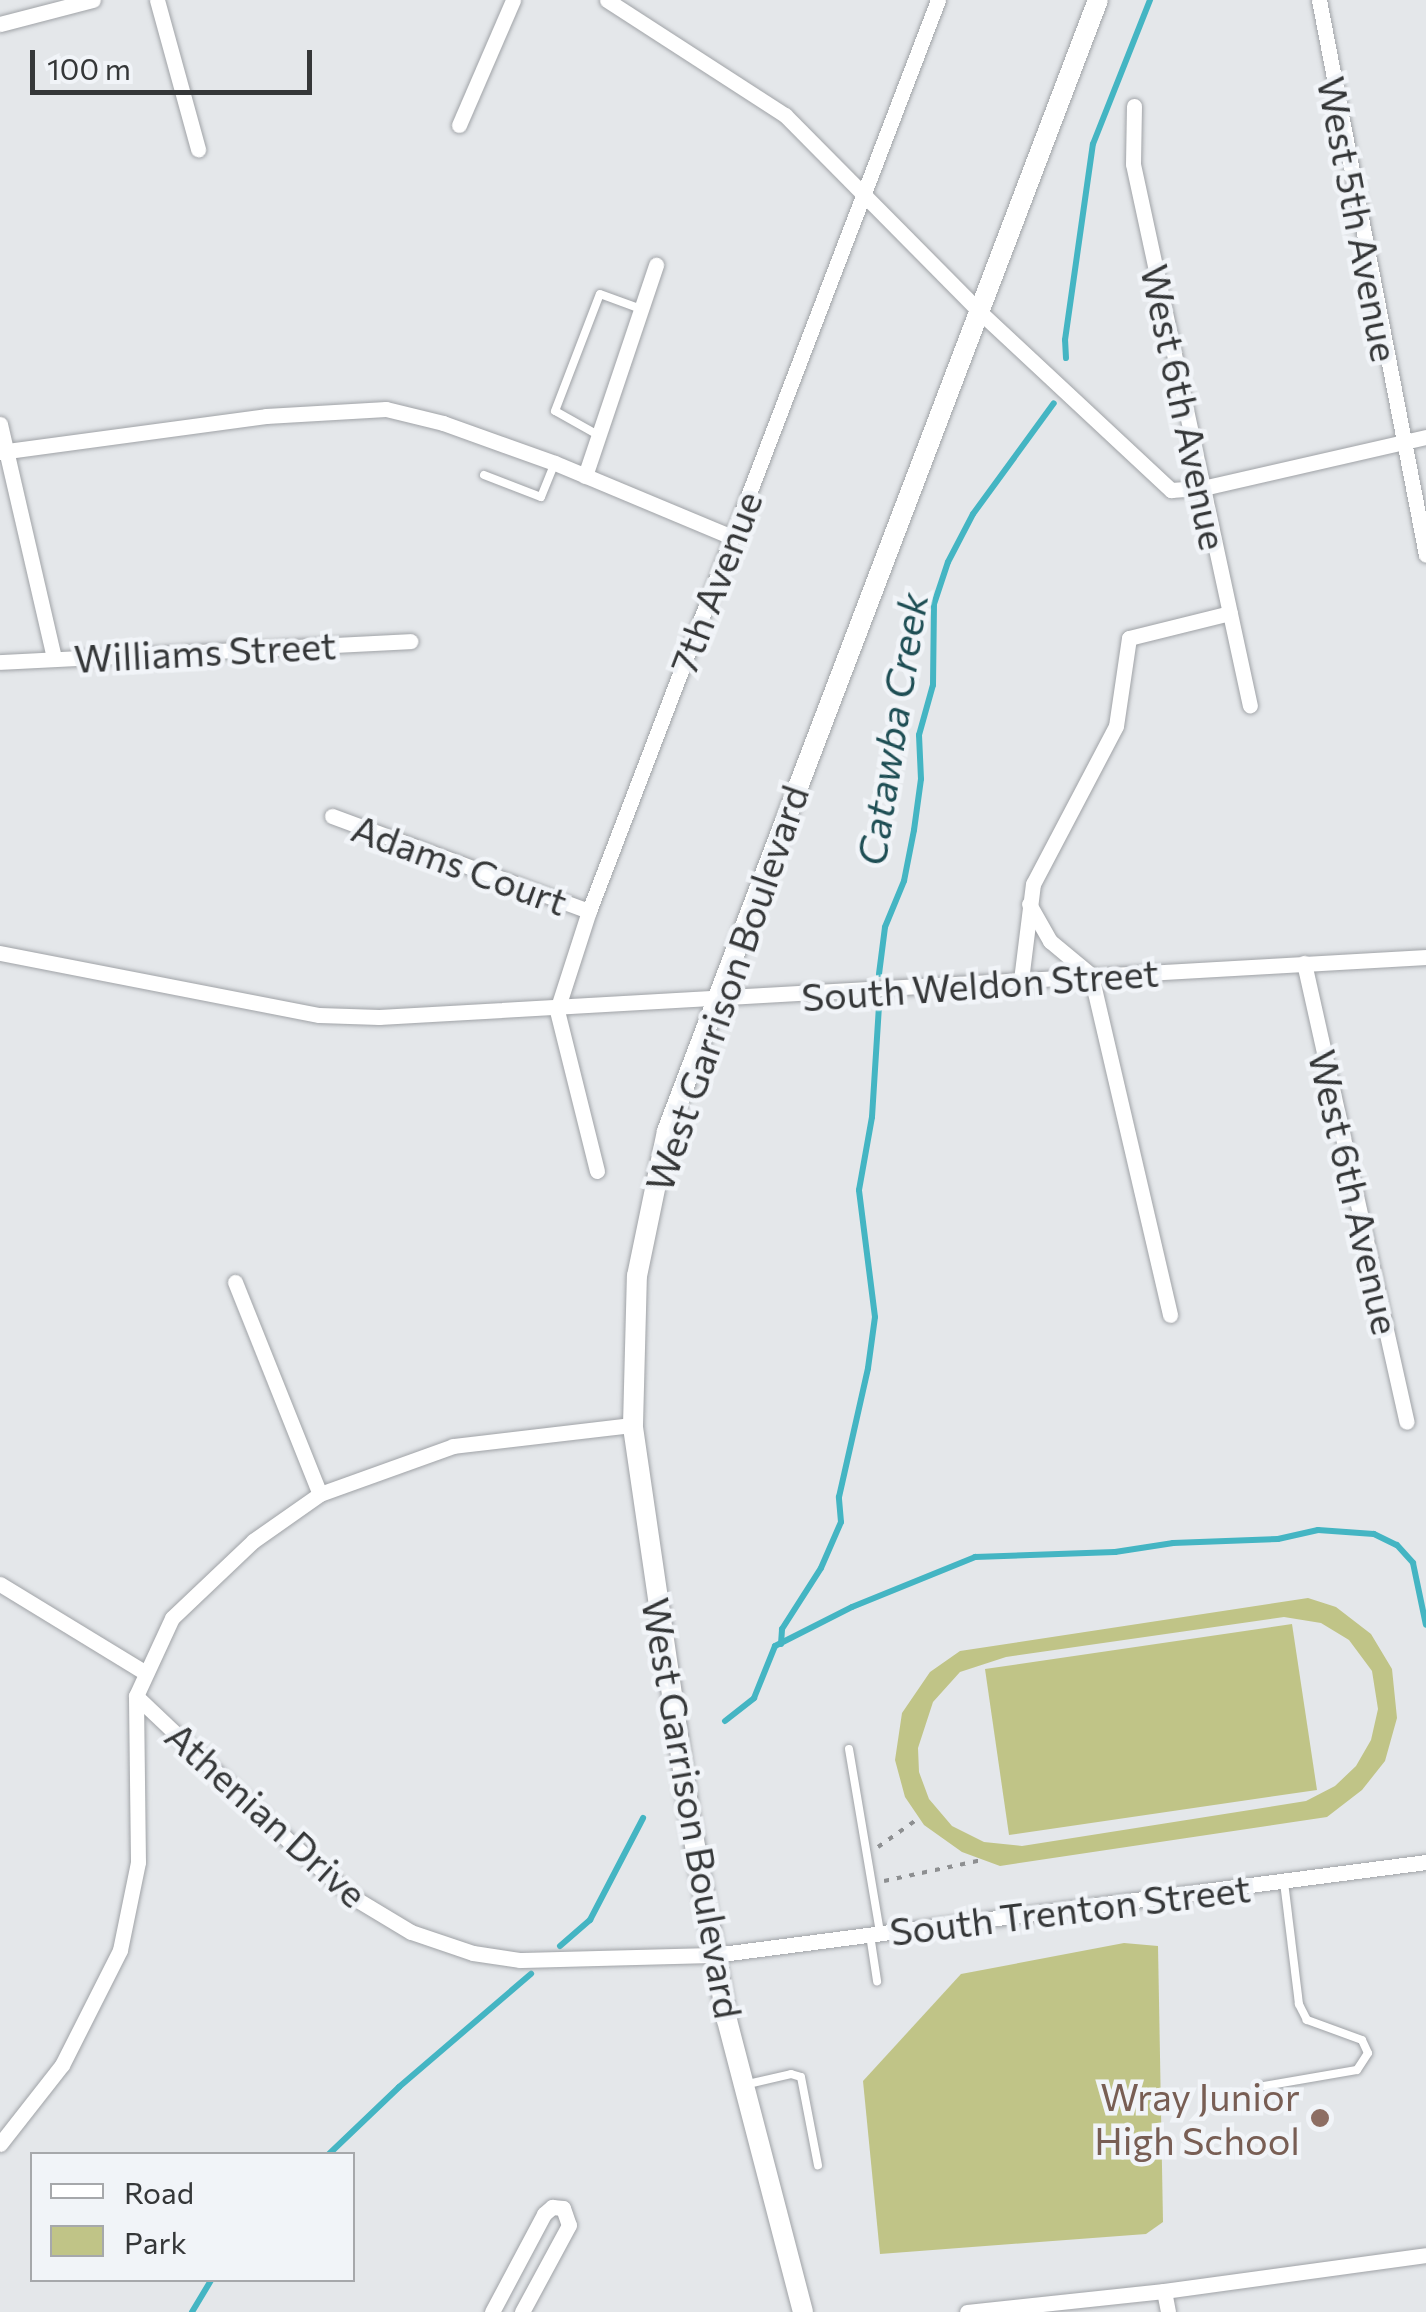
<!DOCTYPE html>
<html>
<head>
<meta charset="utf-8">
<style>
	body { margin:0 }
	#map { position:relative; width:1426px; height:2312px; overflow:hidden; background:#e4e7ea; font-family:Commissioner,sans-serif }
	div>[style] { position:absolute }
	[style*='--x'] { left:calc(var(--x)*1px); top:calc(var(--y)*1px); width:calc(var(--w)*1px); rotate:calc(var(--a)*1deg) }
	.green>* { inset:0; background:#c0c487 }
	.stream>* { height:6px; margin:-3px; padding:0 3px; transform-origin:3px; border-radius:3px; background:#44b5c3 }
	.path>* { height:4px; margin-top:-2px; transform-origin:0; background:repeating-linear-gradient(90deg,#8d8f91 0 5px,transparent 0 13px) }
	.roads { filter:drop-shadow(0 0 2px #a0a3a7) drop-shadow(0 0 2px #a0a3a7) }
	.service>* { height:8px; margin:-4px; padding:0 4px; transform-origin:4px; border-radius:4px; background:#fff }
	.minor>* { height:15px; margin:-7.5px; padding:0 7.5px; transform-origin:7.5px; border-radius:7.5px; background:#fff }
	.secondary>* { height:20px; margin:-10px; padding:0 10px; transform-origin:10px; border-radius:10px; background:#fff }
	.dots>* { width:28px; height:28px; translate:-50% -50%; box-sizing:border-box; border:5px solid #f1f4f8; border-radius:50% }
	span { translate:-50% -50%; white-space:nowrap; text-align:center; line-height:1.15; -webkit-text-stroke:9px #f1f4f8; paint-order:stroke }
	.street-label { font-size:38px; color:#353738 }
	.education-label { font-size:38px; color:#785e54 }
	.right { translate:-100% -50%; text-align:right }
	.water-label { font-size:40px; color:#1e4e54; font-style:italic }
	.legend { position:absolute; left:30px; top:2152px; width:325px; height:130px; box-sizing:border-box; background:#f1f4f8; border:2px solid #a6a8ab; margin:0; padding:12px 18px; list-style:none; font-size:30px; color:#353738 }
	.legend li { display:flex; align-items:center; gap:20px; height:50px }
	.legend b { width:50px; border:2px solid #a6a8ab }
	.scale { position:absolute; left:30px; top:50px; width:282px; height:45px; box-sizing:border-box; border:5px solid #353738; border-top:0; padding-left:12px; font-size:30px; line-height:35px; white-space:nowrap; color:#353738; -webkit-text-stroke:8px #f1f4f8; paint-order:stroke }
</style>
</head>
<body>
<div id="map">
	<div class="green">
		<div style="clip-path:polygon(evenodd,1308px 1598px,1336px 1607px,1371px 1634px,1392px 1669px,1397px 1718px,1385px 1761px,1362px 1790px,1327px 1817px,1000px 1866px,962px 1852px,924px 1825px,905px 1797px,895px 1760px,902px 1713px,930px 1672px,960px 1651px,1308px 1598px,1284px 1617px,1321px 1623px,1349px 1640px,1372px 1671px,1378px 1709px,1371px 1740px,1356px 1766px,1335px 1786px,1306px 1801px,1022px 1846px,984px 1842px,952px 1826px,929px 1799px,919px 1772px,918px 1748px,933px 1702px,960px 1672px,1006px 1657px,1284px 1617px)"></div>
		<div style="clip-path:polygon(1292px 1624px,1317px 1790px,1009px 1835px,985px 1669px)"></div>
		<div style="clip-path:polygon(1124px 1943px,1158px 1946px,1163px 2222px,1146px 2234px,880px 2254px,863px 2081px,961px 1974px)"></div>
	</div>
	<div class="stream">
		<div style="--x:1066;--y:358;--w:18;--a:-93"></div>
		<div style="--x:1065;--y:340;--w:198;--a:-81.9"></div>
		<div style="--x:1093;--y:144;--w:155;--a:-68.4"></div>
		<div style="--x:879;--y:974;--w:47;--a:-82.7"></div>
		<div style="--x:885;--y:927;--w:50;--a:-67.6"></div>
		<div style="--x:904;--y:881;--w:52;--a:-78.9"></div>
		<div style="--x:914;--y:830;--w:51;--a:-82.2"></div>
		<div style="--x:921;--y:779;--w:44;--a:-92.6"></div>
		<div style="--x:919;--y:735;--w:52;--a:-74.4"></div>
		<div style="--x:933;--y:685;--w:81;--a:-89.3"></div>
		<div style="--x:934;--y:604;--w:44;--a:-71.6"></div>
		<div style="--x:948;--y:562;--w:54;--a:-62.5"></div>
		<div style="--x:973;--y:514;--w:137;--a:-53.9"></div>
		<div style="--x:781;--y:1644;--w:15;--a:-86"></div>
		<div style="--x:782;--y:1629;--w:72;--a:-57.4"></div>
		<div style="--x:821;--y:1568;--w:50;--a:-66.5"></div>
		<div style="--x:841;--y:1522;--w:25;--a:-95"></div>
		<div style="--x:839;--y:1497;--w:132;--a:-77.3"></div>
		<div style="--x:868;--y:1368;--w:51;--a:-82.2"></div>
		<div style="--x:875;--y:1317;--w:128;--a:-97.2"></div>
		<div style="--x:859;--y:1190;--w:74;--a:-79.9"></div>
		<div style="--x:872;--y:1117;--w:112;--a:-86.4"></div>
		<div style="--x:725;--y:1721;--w:37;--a:-38"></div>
		<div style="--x:754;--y:1698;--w:56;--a:-68"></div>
		<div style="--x:775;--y:1646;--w:86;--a:-26.9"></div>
		<div style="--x:852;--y:1607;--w:133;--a:-22.1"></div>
		<div style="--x:975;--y:1557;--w:140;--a:-2"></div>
		<div style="--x:1115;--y:1552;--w:59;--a:-8.8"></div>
		<div style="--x:1173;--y:1543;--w:105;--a:-2.2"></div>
		<div style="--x:1278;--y:1539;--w:41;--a:-12.7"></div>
		<div style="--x:1318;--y:1530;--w:56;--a:4.1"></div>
		<div style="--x:1374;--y:1534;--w:25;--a:26"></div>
		<div style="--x:1397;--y:1545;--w:24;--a:48"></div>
		<div style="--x:1413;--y:1563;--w:63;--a:78.2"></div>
		<div style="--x:560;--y:1946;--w:40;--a:-41"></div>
		<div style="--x:590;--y:1920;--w:115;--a:-62.5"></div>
		<div style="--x:329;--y:2154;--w:97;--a:-43.7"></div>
		<div style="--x:399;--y:2087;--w:174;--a:-40.6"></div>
		<div style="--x:192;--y:2312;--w:37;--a:-59"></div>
	</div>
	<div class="path">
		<div style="--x:878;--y:1847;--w:50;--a:-35.3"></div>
		<div style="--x:884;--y:1881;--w:100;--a:-12.1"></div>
	</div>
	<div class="roads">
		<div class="service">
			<div style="--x:598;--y:435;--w:49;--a:-150.8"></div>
			<div style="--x:555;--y:411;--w:125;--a:-69"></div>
			<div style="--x:600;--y:294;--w:44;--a:20.1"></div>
			<div style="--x:484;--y:475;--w:61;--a:21.1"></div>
			<div style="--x:541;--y:497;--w:37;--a:-68"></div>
			<div style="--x:849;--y:1749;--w:187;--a:80.4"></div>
			<div style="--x:870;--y:1935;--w:47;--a:81.3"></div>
			<div style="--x:748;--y:2084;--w:44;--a:-13.1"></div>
			<div style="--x:791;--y:2074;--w:10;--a:17"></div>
			<div style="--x:801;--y:2077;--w:90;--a:79.1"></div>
			<div style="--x:1264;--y:2086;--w:94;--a:-9.8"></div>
			<div style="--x:1357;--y:2070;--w:20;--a:-57"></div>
			<div style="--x:1368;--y:2053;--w:14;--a:-115"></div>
			<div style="--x:1362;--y:2040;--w:59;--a:-160"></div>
			<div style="--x:1307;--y:2020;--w:18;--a:-117"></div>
			<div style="--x:1299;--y:2004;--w:124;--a:-97"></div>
		</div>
		<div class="minor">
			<div style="--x:157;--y:0;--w:155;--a:74.6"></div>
			<div style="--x:607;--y:0;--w:212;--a:32.9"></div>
			<div style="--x:785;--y:115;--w:279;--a:45.3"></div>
			<div style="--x:981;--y:313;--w:260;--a:43"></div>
			<div style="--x:1171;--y:490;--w:32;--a:-4"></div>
			<div style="--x:1203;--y:488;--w:229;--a:-12.9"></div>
			<div style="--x:1319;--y:0;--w:565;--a:79.09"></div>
			<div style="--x:0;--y:24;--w:96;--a:-14.5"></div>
			<div style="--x:1134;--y:106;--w:58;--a:91"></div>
			<div style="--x:1133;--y:164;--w:554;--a:77.82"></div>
			<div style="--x:459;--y:125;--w:136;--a:-66.6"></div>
			<div style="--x:0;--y:424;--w:240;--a:77"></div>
			<div style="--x:0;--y:452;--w:268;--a:-7.7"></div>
			<div style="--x:266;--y:416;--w:120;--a:-3.3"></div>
			<div style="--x:386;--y:409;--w:59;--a:13.8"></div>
			<div style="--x:443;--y:423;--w:119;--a:19.7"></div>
			<div style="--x:555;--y:463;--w:192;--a:22.7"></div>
			<div style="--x:585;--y:476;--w:223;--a:-71.4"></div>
			<div style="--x:0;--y:662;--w:411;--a:-2.9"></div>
			<div style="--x:332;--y:816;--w:274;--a:20.3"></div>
			<div style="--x:1029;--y:904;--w:43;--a:60.4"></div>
			<div style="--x:1050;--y:941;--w:53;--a:39.7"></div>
			<div style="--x:1091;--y:975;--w:349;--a:76.9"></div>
			<div style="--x:0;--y:953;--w:325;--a:11"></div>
			<div style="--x:319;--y:1015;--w:60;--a:1.9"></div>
			<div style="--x:379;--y:1017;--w:1049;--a:-3.28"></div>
			<div style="--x:1304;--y:963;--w:470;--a:77.4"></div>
			<div style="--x:1021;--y:980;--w:97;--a:-82.9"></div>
			<div style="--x:1033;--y:884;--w:178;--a:-62.3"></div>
			<div style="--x:1116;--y:726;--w:89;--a:-81.6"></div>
			<div style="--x:1129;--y:638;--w:104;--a:-13.9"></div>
			<div style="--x:597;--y:1171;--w:166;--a:-104"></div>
			<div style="--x:557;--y:1010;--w:104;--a:-72.1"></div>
			<div style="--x:589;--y:911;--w:976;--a:-69.04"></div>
			<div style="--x:235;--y:1282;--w:228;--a:68.2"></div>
			<div style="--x:0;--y:1584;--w:171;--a:31.4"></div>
			<div style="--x:136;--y:1696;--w:221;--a:43.5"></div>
			<div style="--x:296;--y:1848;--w:79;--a:40.4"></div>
			<div style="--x:356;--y:1899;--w:64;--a:31"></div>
			<div style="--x:411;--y:1932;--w:65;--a:18.7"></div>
			<div style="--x:473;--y:1953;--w:48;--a:8.5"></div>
			<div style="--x:520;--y:1960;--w:194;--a:-1.5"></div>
			<div style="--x:714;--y:1955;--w:718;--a:-7.44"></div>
			<div style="--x:0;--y:2144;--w:100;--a:-51.9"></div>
			<div style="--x:62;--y:2065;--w:129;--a:-63.2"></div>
			<div style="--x:120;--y:1950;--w:90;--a:-78.4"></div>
			<div style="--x:138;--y:1862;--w:166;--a:-90.7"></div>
			<div style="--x:136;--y:1696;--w:86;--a:-65.2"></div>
			<div style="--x:172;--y:1618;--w:112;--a:-43.5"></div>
			<div style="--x:253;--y:1541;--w:82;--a:-35"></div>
			<div style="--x:320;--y:1494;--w:141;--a:-19.8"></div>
			<div style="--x:453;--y:1446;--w:181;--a:-6.7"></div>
			<div style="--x:1164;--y:2291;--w:21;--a:79"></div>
			<div style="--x:492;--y:2312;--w:111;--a:-62"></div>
			<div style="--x:544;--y:2214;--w:11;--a:-41"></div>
			<div style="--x:552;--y:2207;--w:11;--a:5"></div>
			<div style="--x:563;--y:2208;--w:18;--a:71"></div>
			<div style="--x:569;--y:2225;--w:99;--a:118.4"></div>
			<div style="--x:967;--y:2312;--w:198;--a:-6.1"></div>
			<div style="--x:1164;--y:2291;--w:264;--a:-7.8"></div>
		</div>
		<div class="secondary">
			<div style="--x:803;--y:2312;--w:302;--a:-104.6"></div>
			<div style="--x:727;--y:2020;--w:205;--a:-100.4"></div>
			<div style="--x:690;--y:1818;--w:397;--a:-98.3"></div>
			<div style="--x:633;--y:1425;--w:149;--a:-88.5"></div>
			<div style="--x:637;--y:1276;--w:148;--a:-78.3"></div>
			<div style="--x:667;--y:1131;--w:1210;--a:-69.14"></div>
		</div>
	</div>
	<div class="dots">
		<div style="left:1320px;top:2118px;background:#8d6e63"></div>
	</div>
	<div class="street-label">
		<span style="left:1359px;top:219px;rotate:79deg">West 5th Avenue</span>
		<span style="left:1185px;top:407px;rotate:78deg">West 6th Avenue</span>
		<span style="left:715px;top:582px;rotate:-69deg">7th Avenue</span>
		<span style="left:205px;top:651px;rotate:-3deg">Williams Street</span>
		<span style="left:460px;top:864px;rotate:20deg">Adams Court</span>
		<span style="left:980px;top:984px;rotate:-4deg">South Weldon Street</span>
		<span style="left:726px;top:988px;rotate:-71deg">West Garrison Boulevard</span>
		<span style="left:1355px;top:1192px;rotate:77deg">West 6th Avenue</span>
		<span style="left:693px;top:1808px;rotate:80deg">West Garrison Boulevard</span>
		<span style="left:267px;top:1814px;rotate:42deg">Athenian Drive</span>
		<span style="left:1070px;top:1909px;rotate:-7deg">South Trenton Street</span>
	</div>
	<div class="education-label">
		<span class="right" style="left:1300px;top:2118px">Wray Junior<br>High School</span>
	</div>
	<div class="water-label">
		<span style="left:891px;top:729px;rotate:-81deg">Catawba Creek</span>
	</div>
	<ul class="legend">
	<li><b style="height:12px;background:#fff"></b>Road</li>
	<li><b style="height:28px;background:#c0c487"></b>Park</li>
	</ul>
	<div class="scale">100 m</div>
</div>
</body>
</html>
